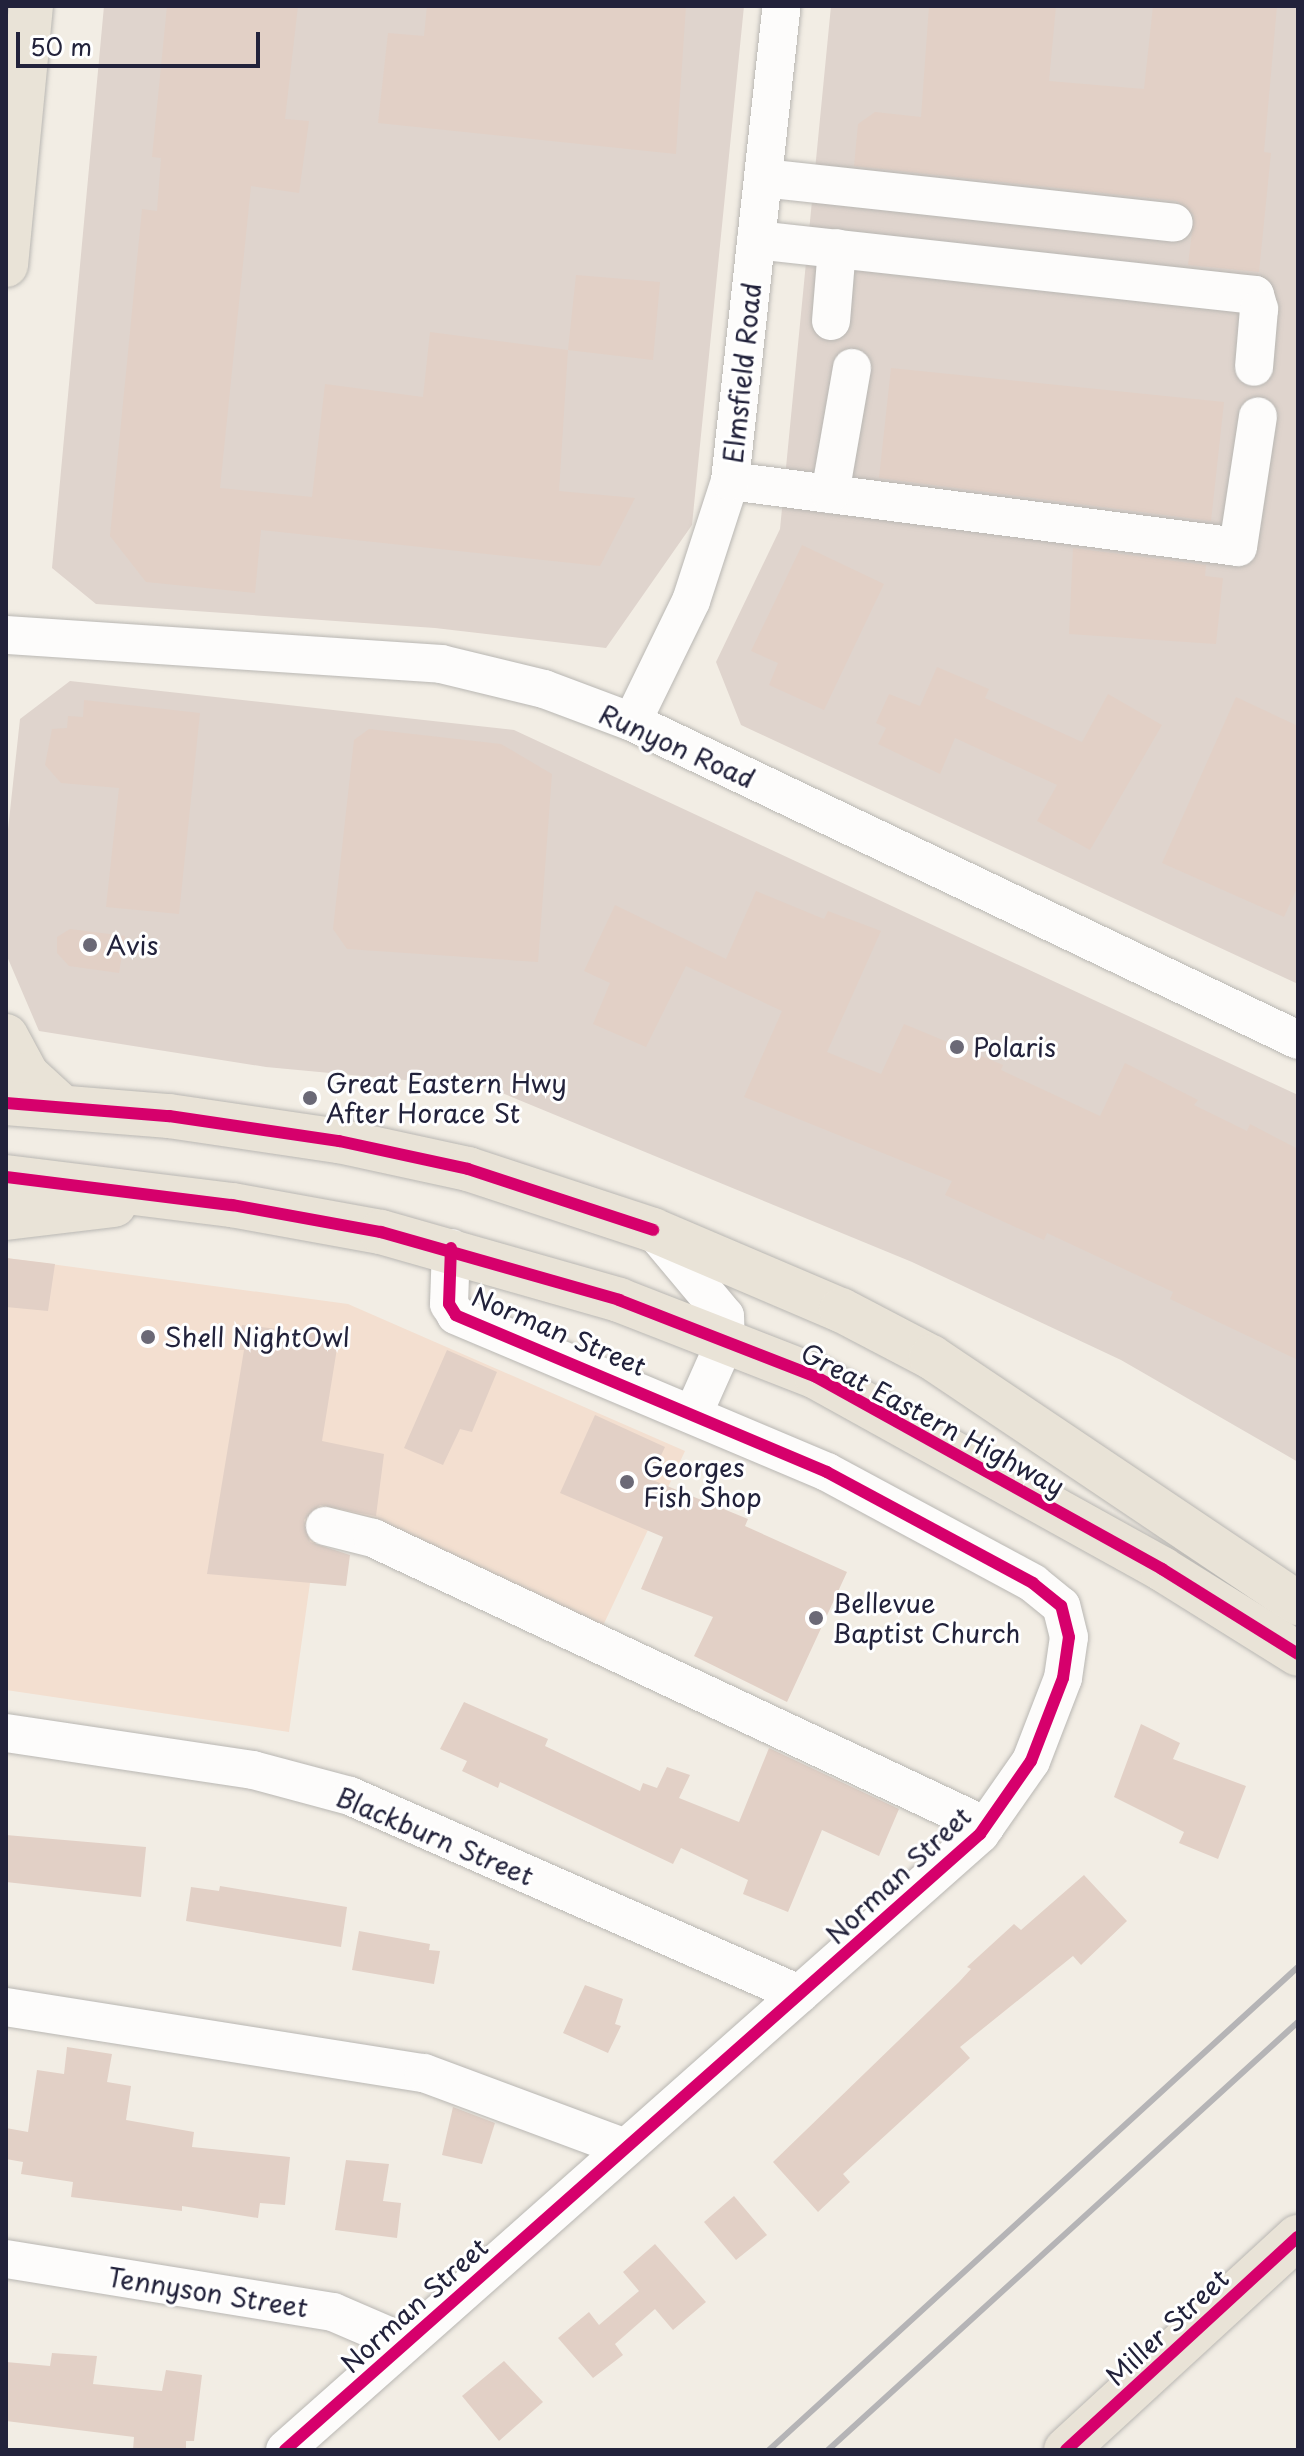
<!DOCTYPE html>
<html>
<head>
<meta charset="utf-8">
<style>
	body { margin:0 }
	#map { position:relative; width:1304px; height:2456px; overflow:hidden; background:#f2ede4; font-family:"Playpen Sans",sans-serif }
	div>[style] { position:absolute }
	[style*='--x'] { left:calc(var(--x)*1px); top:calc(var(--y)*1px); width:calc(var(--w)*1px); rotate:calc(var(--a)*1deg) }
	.built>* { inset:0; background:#f3dfd0 }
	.industrial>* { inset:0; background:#dfd4cd }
	.building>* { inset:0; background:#e2d0c6 }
	.roads { filter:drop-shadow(0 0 2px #b9b7b3) drop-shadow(0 0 2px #b9b7b3) }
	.minor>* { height:38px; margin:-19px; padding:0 19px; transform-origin:19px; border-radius:19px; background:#fdfcfb }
	.major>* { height:44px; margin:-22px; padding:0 22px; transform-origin:22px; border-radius:22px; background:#e9e3d7 }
	.highway>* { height:44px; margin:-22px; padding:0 22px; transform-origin:22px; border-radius:22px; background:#e9e3d7 }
	.rail>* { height:6px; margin:-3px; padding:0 3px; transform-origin:3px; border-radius:3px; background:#b5b4b6 }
	.cycleway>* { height:12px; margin:-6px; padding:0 6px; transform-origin:6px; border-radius:6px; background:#d6006c }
	.dots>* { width:22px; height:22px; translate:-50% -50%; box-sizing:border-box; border:4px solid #fff; border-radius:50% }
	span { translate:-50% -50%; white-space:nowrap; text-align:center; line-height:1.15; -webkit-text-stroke:6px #fff; paint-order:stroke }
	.street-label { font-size:26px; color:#22223b }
	.poi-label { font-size:26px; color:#22223b }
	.left { translate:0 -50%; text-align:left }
	.frame { position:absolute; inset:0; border:8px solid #22223b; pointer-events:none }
	.scale { position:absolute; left:16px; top:32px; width:244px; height:36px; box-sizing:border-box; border:4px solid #22223b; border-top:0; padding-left:10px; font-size:24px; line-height:28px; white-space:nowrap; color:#22223b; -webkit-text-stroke:6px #fff; paint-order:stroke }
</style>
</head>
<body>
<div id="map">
	<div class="built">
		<div style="clip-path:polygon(6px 1258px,348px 1304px,685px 1451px,601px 1630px,319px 1519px,289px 1732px,6px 1690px)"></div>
	</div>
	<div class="industrial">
		<div style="clip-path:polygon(104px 6px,744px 6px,692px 525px,606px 648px,435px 628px,96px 604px,52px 568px)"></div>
		<div style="clip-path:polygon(831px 6px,1298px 6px,1298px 984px,741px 725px,716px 662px,780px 529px)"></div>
		<div style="clip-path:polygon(70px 681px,514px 730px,1298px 1095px,1298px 1462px,1121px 1360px,912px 1262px,490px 1088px,266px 1067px,39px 1031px,6px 954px,6px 848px,20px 719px)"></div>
	</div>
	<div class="building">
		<div style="clip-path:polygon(167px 6px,298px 6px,285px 119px,309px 121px,299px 193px,251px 186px,220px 488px,312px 497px,325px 384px,423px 397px,430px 332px,568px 350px,559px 491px,635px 498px,600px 566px,261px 530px,255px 593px,146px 582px,110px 536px,142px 209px,157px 211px,161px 158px,152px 157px)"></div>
		<div style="clip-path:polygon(427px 6px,686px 6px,676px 154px,378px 123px,388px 33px,424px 36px)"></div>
		<div style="clip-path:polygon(929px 6px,1056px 6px,1049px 81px,1144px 89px,1153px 6px,1277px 6px,1264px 152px,1271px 153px,1259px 272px,1188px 265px,1194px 215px,1177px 201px,854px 166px,858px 124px,875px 112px,921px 117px)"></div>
		<div style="clip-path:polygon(576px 275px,660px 282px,653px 360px,568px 350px)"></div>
		<div style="clip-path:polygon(891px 368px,1224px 402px,1211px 521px,879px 478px)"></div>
		<div style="clip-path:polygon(802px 545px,884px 584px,824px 710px,769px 685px,778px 663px,751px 651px)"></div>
		<div style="clip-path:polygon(1073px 548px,1206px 565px,1205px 576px,1223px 578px,1216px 644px,1069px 634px)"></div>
		<div style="clip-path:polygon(937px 667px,989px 689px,985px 698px,1082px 742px,1108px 694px,1162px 725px,1090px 850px,1037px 821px,1057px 785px,955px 738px,940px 774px,878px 744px,886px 728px,876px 723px,889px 694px,920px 706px)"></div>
		<div style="clip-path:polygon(1236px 697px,1298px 726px,1298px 886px,1284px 917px,1162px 863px)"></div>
		<div style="clip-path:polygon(84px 700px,200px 713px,179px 914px,106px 907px,119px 788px,61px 783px,45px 765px,52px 729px,67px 728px,68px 716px,83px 717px)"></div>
		<div style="clip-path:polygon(369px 729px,501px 744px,552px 774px,538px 962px,347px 949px,333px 929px,354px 740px)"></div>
		<div style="clip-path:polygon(756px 891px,824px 919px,828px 911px,881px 931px,827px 1052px,881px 1074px,904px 1024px,1003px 1065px,1001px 1070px,1100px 1116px,1125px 1063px,1198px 1100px,1194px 1105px,1247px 1131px,1250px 1124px,1298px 1149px,1298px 1360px,1170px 1299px,1173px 1292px,1047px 1233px,1044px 1240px,945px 1195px,952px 1181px,744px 1097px,782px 1011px,686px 966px,646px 1047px,593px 1024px,610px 983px,584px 971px,615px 905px,726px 959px)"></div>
		<div style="clip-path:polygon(70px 929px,125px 936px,119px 973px,69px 966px,57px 953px,57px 937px)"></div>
		<div style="clip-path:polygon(6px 1258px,55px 1264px,48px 1311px,6px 1307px)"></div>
		<div style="clip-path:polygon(242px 1325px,339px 1336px,322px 1441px,384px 1454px,376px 1516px,320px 1505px,304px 1520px,310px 1542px,350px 1555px,346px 1586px,207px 1574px,244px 1350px,238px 1350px)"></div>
		<div style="clip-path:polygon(447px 1350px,497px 1372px,472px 1432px,460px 1429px,443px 1465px,404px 1448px)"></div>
		<div style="clip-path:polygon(595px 1415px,665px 1447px,650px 1479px,748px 1519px,745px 1526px,847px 1572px,787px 1702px,694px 1656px,713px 1617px,641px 1589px,663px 1537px,560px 1493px)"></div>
		<div style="clip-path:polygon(464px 1702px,548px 1739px,545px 1746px,640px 1791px,643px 1783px,657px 1788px,667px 1767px,690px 1775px,679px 1798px,739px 1822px,769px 1748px,899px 1809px,879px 1856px,822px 1830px,788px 1912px,743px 1894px,748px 1880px,681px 1848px,673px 1864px,500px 1782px,498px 1788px,462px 1771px,467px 1761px,440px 1749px)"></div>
		<div style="clip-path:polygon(1141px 1724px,1180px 1743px,1173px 1759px,1246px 1786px,1218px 1859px,1179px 1843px,1184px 1832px,1114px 1797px)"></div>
		<div style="clip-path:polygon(6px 1835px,146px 1847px,141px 1897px,6px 1882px)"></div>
		<div style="clip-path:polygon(1084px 1875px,1127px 1921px,1081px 1965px,1073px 1956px,960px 2047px,970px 2058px,843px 2174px,850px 2182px,818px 2212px,773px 2162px,959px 1982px,971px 1969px,967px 1967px,1014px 1924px,1021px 1930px)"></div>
		<div style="clip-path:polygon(220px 1886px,347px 1907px,341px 1947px,186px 1921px,191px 1887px,219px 1891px)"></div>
		<div style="clip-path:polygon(359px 1931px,430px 1944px,429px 1950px,440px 1951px,434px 1984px,352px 1970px)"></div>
		<div style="clip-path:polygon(585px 1985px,623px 1999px,615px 2024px,621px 2026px,608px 2053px,563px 2033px)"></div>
		<div style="clip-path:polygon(67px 2047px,112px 2054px,107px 2082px,131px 2086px,126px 2120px,194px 2132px,192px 2147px,290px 2157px,285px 2205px,260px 2203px,258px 2218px,182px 2206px,182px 2211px,71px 2197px,73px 2182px,21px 2174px,23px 2162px,6px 2159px,6px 2128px,28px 2132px,37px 2070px,64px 2074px)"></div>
		<div style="clip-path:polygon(453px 2107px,495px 2123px,482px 2164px,442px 2155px)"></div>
		<div style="clip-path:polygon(346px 2160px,389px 2164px,383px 2201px,401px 2203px,397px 2238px,335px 2230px)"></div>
		<div style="clip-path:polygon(734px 2196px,767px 2235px,736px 2260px,704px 2222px)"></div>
		<div style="clip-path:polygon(655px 2244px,706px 2302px,673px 2330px,655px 2309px,615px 2344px,623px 2355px,593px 2378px,558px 2338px,589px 2312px,599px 2325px,639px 2291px,623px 2272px)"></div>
		<div style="clip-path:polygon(52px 2353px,97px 2356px,93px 2384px,162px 2391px,166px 2370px,202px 2375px,194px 2441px,186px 2441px,186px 2450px,133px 2450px,134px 2437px,6px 2421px,6px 2362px,50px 2366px)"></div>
		<div style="clip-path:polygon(504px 2361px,543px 2402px,499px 2441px,462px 2396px)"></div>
	</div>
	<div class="roads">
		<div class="minor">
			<div style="--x:763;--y:178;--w:413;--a:6.2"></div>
			<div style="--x:756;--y:240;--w:502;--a:6.29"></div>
			<div style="--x:1255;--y:295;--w:15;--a:74"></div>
			<div style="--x:1259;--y:309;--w:58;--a:94.9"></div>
			<div style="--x:831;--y:321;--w:73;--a:-85.3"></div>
			<div style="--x:730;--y:481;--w:512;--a:7.4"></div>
			<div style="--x:1238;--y:547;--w:132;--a:-81.3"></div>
			<div style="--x:830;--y:494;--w:128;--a:-80.1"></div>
			<div style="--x:6;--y:635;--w:436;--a:3.8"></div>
			<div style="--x:441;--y:664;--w:106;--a:13.6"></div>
			<div style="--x:544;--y:689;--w:94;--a:20.6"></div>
			<div style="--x:632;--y:722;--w:738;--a:25.52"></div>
			<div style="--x:632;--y:722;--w:135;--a:-64"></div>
			<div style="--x:691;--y:601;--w:126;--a:-72"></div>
			<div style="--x:730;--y:481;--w:478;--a:-83.8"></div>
			<div style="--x:653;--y:1230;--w:112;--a:50.1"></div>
			<div style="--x:725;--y:1316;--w:24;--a:88"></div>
			<div style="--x:726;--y:1340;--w:79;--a:114"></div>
			<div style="--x:325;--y:1526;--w:49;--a:14"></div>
			<div style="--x:373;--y:1538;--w:677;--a:25.17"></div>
			<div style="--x:6;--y:1733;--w:250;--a:8.5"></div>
			<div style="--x:253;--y:1770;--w:100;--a:15"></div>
			<div style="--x:350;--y:1796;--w:491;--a:23.8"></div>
			<div style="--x:6;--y:2007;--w:423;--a:9"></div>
			<div style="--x:424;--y:2073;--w:212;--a:20.4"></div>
			<div style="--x:6;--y:2259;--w:331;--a:9.2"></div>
			<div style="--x:333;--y:2312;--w:78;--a:23.3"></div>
			<div style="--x:285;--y:2450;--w:929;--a:-41.55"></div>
			<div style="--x:980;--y:1834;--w:89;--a:-55.1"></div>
			<div style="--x:1031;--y:1761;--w:89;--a:-68.9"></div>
			<div style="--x:1063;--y:1678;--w:41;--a:-81.7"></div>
			<div style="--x:1069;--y:1637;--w:32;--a:-104"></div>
			<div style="--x:1061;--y:1606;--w:36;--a:-141"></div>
			<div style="--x:1033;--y:1583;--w:234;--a:-151.7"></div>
			<div style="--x:827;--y:1472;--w:403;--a:-157.1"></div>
			<div style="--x:456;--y:1315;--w:13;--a:-122"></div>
			<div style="--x:449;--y:1304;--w:56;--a:-88"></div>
		</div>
		<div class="major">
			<div style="--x:6;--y:265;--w:260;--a:-84.5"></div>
			<div style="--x:1066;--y:2450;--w:315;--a:-42.6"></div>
		</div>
		<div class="highway">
			<div style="--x:6;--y:1036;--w:44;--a:61.7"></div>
			<div style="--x:27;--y:1075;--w:47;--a:42.4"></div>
			<div style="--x:6;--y:1103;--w:164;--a:4.6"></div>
			<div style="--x:169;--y:1116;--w:172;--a:8.4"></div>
			<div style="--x:339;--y:1141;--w:132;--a:12.2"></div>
			<div style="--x:468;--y:1169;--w:195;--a:18.2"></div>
			<div style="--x:653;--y:1230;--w:204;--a:23.1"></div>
			<div style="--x:841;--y:1310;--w:102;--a:27.6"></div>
			<div style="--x:931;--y:1357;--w:442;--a:33.9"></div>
			<div style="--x:6;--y:1177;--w:228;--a:7.1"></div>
			<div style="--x:232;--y:1205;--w:151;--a:10.3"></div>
			<div style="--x:381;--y:1232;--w:248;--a:15.9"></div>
			<div style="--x:619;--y:1300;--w:212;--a:21.3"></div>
			<div style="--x:816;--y:1377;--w:396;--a:29"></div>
			<div style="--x:1162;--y:1569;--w:160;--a:32"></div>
			<div style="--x:6;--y:1218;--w:109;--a:-6.9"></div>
		</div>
	</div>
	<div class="rail">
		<div style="--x:769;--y:2450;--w:716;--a:-42.4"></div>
		<div style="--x:828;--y:2450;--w:636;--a:-42.32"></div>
	</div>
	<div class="cycleway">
		<div style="--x:6;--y:1103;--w:164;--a:4.6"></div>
		<div style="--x:169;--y:1116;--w:172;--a:8.4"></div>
		<div style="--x:339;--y:1141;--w:132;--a:12.2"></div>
		<div style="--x:468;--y:1169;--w:195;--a:18.2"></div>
		<div style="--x:6;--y:1177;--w:228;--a:7.1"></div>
		<div style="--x:232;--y:1205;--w:151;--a:10.3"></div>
		<div style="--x:381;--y:1232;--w:248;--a:15.9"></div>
		<div style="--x:619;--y:1300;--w:212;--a:21.3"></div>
		<div style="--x:816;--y:1377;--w:396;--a:29"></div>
		<div style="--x:1162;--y:1569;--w:160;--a:32"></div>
		<div style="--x:285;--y:2450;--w:929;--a:-41.55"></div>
		<div style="--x:980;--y:1834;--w:89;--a:-55.1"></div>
		<div style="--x:1031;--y:1761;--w:89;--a:-68.9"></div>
		<div style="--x:1063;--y:1678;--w:41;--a:-81.7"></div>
		<div style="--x:1069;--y:1637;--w:32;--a:-104"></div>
		<div style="--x:1061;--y:1606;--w:36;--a:-141"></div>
		<div style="--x:1033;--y:1583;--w:234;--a:-151.7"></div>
		<div style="--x:827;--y:1472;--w:403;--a:-157.1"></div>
		<div style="--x:456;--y:1315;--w:13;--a:-122"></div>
		<div style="--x:449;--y:1304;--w:56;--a:-88"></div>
		<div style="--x:1066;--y:2450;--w:315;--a:-42.6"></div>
	</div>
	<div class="dots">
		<div style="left:90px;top:945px;background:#6b6976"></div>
		<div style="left:957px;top:1047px;background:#6b6976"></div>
		<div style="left:310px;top:1098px;background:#6b6976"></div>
		<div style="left:148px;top:1337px;background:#6b6976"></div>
		<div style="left:627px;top:1482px;background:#6b6976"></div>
		<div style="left:816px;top:1618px;background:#6b6976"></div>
	</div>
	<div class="street-label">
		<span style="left:742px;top:373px;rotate:-84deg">Elmsfield Road</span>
		<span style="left:677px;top:746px;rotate:24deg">Runyon Road</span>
		<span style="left:559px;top:1331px;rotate:23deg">Norman Street</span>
		<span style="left:933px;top:1419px;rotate:28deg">Great Eastern Highway</span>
		<span style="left:435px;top:1836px;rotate:23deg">Blackburn Street</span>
		<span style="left:898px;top:1875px;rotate:-43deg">Norman Street</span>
		<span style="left:208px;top:2292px;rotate:9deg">Tennyson Street</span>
		<span style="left:414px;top:2305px;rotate:-42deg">Norman Street</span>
		<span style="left:1167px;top:2327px;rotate:-43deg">Miller Street</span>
	</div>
	<div class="poi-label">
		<span class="left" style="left:106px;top:945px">Avis</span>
		<span class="left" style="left:973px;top:1047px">Polaris</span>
		<span class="left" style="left:326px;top:1098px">Great Eastern Hwy<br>After Horace St</span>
		<span class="left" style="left:164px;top:1337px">Shell NightOwl</span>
		<span class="left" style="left:643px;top:1482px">Georges<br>Fish Shop</span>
		<span class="left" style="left:832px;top:1618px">Bellevue<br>Baptist Church</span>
	</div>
	<div class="frame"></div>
	<div class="scale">50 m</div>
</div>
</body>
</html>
